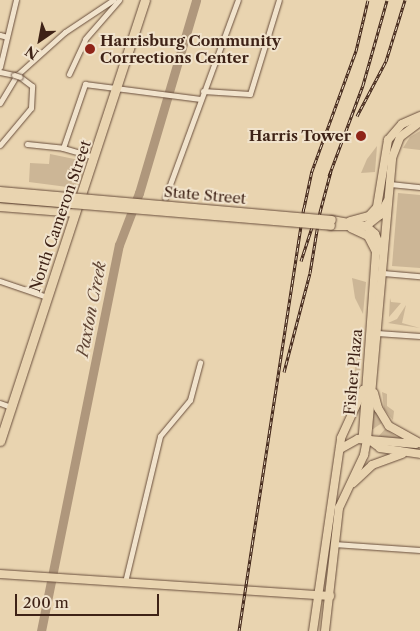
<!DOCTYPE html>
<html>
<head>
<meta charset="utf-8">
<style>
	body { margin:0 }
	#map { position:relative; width:420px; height:631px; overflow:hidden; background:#e9d4b0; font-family:"Libre Caslon Text",serif }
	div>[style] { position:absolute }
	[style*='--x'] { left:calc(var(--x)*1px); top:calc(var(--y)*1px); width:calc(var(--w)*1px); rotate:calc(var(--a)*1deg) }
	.green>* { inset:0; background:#ccb696 }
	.river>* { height:9px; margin:-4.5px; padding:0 4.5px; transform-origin:4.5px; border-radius:4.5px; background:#af977c }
	.roads { filter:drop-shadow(0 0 1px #694e3c) drop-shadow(0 0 1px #694e3c) }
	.street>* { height:5px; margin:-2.5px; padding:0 2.5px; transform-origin:2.5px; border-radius:2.5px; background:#f1e3cc }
	.primary>* { height:8px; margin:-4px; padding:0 4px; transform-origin:4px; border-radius:4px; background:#e9d4b0 }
	.highway>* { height:9px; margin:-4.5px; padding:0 4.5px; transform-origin:4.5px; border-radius:4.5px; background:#e9d4b0 }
	.rail>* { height:3px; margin-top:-1.5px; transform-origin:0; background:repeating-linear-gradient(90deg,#f1e3cc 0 4px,#3e2216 0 8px); box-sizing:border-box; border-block:1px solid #3e2216 }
	.bridges { filter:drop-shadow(0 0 1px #694e3c) drop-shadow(0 0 1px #694e3c) }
	.street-bridge>* { height:5px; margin:-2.5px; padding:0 2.5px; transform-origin:2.5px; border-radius:2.5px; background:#f1e3cc }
	.primary-bridge>* { height:8px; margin:-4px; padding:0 4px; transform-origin:4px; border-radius:4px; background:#e9d4b0 }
	.dots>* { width:14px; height:14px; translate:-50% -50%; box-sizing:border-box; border:2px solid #f1e3cc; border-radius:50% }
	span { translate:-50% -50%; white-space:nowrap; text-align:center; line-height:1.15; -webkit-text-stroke:4px #f1e3cc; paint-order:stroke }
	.poi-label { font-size:15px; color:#3e2216; font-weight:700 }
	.left { translate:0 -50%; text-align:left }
	.right { translate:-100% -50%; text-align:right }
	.street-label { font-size:15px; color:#3e2216 }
	.water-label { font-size:16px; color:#604535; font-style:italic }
	.north { position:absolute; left:15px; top:15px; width:50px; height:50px; -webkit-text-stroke:4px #f1e3cc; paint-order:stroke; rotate:213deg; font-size:14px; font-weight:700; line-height:20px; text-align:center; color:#3e2216 }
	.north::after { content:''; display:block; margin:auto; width:18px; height:22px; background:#3e2216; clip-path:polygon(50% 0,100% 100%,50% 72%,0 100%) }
	.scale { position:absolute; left:15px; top:594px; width:144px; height:22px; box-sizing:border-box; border:2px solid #3e2216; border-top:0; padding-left:6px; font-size:15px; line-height:18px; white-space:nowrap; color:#3e2216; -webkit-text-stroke:4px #f1e3cc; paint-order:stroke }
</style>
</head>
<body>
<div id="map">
	<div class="green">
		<div style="clip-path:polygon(420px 131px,420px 150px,403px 148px,410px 137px)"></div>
		<div style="clip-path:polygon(377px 146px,375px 172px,361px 173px,367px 159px)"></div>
		<div style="clip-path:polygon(50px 154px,84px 161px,75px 188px,29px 182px,30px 163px,49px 164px)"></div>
		<div style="clip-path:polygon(398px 193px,420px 195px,420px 268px,392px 266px)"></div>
		<div style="clip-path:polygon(352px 278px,366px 282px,363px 314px,355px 298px)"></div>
		<div style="clip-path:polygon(390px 298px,391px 302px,401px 303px,389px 317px)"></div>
		<div style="clip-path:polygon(406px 305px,402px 323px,420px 328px,388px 323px,397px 319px)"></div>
		<div style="clip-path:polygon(361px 333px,360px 381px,356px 386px,353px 382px)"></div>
		<div style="clip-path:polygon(382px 392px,387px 394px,387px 406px,394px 411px,393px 420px,384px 409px)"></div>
		<div style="clip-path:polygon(374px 406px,382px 423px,373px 429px,371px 429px)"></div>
		<div style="clip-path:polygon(386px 428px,391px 433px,399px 439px,377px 438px)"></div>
	</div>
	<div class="river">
		<div style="--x:41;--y:631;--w:394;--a:-78.6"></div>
		<div style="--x:119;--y:245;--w:56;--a:-69"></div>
		<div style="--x:139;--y:193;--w:201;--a:-73.5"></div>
	</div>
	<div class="roads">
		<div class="street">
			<div style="--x:0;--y:35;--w:7;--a:16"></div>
			<div style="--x:0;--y:67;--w:69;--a:-76.6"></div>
			<div style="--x:0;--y:72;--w:14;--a:12"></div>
			<div style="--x:69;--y:74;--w:38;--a:-65"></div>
			<div style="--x:85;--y:39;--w:52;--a:-48.9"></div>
			<div style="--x:203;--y:91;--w:47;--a:3.7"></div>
			<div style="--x:250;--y:94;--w:98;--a:-72.9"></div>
			<div style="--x:0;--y:103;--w:33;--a:-59"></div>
			<div style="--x:17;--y:75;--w:64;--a:-41.9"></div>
			<div style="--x:65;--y:32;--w:58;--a:-33.7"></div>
			<div style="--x:27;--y:144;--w:36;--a:6"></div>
			<div style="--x:63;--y:148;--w:32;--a:16"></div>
			<div style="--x:0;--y:145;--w:48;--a:-50"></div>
			<div style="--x:31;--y:108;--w:22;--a:-87"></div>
			<div style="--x:32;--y:86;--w:15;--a:-143"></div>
			<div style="--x:63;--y:148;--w:68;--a:-71"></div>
			<div style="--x:85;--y:84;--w:116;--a:7.4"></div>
			<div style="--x:390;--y:184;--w:30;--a:6"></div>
			<div style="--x:165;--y:198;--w:211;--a:-69.8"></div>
			<div style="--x:383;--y:273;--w:37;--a:5"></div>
			<div style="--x:0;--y:281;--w:50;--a:18.8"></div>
			<div style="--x:377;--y:333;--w:43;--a:4"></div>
			<div style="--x:0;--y:403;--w:12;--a:20"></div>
			<div style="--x:334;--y:544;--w:86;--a:4"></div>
			<div style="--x:125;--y:582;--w:150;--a:-76.5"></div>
			<div style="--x:160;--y:436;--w:47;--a:-50.2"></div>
			<div style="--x:190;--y:400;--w:39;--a:-75"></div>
		</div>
		<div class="primary">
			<div style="--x:0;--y:207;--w:76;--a:4.5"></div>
			<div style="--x:332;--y:220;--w:35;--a:10"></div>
			<div style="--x:366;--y:226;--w:12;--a:42"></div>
			<div style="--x:375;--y:234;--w:18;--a:68"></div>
			<div style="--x:350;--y:221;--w:20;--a:-15"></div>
			<div style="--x:369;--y:216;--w:12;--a:-48"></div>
			<div style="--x:377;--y:207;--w:68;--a:-80.7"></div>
			<div style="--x:388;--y:140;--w:21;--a:-49"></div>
			<div style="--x:402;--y:124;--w:20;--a:-24"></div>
			<div style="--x:331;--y:226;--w:35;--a:0"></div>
			<div style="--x:366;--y:226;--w:18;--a:-38"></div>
			<div style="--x:380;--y:215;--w:15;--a:-62"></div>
			<div style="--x:351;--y:228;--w:19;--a:25"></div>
			<div style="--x:368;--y:236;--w:18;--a:63"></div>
			<div style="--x:376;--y:252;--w:183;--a:94.1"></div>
			<div style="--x:363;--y:435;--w:21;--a:37"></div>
			<div style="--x:380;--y:448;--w:40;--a:8.5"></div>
			<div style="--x:374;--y:393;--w:16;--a:75"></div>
			<div style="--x:378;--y:408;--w:21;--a:59"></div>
			<div style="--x:389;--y:426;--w:35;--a:29"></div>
			<div style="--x:340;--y:449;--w:21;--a:-29"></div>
			<div style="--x:358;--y:439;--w:58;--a:4.9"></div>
			<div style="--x:353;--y:483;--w:26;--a:-43"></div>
			<div style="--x:372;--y:465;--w:32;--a:-20"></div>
			<div style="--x:0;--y:574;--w:331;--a:3.8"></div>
			<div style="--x:313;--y:631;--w:195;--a:-81.7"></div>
			<div style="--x:341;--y:438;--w:53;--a:-65.4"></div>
			<div style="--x:325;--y:631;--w:124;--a:-83.5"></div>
			<div style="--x:339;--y:508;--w:59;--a:-64.7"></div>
			<div style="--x:364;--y:455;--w:15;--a:-79"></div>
			<div style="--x:367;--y:440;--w:283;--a:-84.9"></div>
			<div style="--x:392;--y:158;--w:22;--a:-69"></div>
			<div style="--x:400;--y:137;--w:25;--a:-37"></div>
		</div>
		<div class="highway">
			<div style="--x:0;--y:441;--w:464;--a:-71.8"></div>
		</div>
	</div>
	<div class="rail">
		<div style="--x:357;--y:116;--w:62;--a:-62.2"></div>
		<div style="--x:386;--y:61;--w:64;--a:-72.7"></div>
		<div style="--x:329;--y:176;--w:97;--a:-69.5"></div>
		<div style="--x:363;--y:85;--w:88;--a:-74.2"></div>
		<div style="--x:301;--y:261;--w:42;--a:-72"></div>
		<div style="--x:284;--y:372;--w:102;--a:-75.3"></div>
		<div style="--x:310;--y:273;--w:62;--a:-80.7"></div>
		<div style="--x:320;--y:212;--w:42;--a:-75"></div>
		<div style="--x:239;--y:631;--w:428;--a:-81.3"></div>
		<div style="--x:304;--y:208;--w:38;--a:-78"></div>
		<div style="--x:312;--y:171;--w:128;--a:-69.9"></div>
		<div style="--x:356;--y:51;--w:52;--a:-76.8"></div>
	</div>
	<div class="bridges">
		<div class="street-bridge">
			<div style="--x:14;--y:75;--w:6;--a:18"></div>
		</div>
		<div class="primary-bridge">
			<div style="--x:0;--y:191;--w:333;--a:5"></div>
			<div style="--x:0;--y:198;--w:332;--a:4.8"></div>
		</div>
	</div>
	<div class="dots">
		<div style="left:90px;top:49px;background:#8f2418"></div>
		<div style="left:361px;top:136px;background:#8f2418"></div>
	</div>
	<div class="poi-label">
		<span class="left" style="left:100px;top:49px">Harrisburg Community<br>Corrections Center</span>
		<span class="right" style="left:351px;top:136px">Harris Tower</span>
	</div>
	<div class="street-label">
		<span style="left:205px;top:195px;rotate:5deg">State Street</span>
		<span style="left:60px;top:216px;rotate:-71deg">North Cameron Street</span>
		<span style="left:353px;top:372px;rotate:-85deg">Fisher Plaza</span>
	</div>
	<div class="water-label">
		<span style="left:91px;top:309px;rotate:-79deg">Paxton Creek</span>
	</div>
	<div class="north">N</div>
	<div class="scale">200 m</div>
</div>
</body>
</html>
